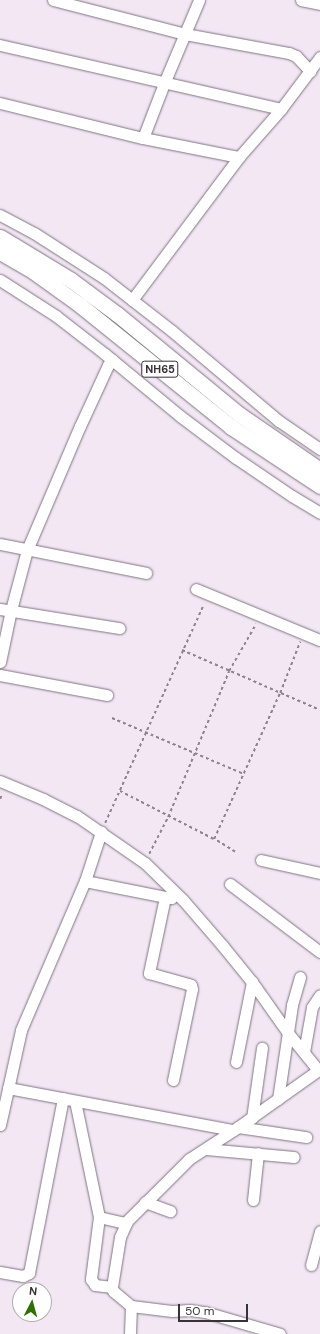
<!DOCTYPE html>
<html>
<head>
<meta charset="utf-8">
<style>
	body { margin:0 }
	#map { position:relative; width:320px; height:1334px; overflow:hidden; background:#f3e7f4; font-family:"DM Sans",sans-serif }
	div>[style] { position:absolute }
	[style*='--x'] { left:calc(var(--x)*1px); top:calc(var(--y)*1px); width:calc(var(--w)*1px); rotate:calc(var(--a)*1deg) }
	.path>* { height:1.5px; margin-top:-0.75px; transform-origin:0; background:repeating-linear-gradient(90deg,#8c848d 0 3px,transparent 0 6px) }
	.roads { filter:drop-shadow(0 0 1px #7f7480) drop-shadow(0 0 1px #7f7480) }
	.minor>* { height:11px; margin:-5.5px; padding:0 5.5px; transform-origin:5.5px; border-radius:5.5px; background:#fff }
	.highway>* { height:15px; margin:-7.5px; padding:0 7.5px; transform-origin:7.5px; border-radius:7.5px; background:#fff }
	span { translate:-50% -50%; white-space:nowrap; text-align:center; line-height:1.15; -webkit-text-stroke:4px #fff; paint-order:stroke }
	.shield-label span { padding:1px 3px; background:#fff; border:1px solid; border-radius:3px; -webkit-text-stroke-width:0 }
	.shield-label { font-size:11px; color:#363237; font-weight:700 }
	.north { position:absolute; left:12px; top:1282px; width:40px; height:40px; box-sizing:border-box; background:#fff; border:1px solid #afadaf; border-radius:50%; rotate:6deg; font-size:11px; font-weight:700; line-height:16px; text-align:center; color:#363237 }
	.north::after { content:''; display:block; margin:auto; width:14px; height:18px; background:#2f6f03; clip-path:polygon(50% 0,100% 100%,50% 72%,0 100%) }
	.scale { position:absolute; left:178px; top:1304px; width:70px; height:18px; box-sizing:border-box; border:2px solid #363237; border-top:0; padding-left:5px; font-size:12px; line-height:14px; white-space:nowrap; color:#363237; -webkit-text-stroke:3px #fff; paint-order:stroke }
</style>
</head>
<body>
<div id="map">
	<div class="path">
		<div style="--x:182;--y:650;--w:150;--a:23.5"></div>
		<div style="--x:112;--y:718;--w:143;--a:23"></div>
		<div style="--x:120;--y:791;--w:106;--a:27.1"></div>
		<div style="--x:0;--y:799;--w:6;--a:-72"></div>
		<div style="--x:105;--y:823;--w:240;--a:-65.7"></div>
		<div style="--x:235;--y:852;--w:25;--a:-148"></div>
		<div style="--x:214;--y:839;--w:160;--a:-65.7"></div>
		<div style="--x:280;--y:693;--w:55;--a:-68.6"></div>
		<div style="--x:149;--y:854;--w:42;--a:-62.8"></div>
		<div style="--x:168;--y:817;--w:158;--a:-67.3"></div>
		<div style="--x:229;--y:671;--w:54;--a:-60.1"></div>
	</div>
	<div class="roads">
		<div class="minor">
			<div style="--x:53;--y:0;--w:136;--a:14.4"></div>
			<div style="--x:185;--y:34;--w:106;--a:10.4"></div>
			<div style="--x:289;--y:53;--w:8;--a:23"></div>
			<div style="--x:296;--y:56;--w:21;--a:47"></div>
			<div style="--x:301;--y:0;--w:19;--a:12"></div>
			<div style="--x:0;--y:45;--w:288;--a:12.8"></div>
			<div style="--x:0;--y:103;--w:147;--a:13.8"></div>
			<div style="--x:143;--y:138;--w:98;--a:11.2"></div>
			<div style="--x:143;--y:138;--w:61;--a:-68.9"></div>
			<div style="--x:165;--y:81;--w:88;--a:-67.2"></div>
			<div style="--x:0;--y:215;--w:38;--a:28"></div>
			<div style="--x:34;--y:233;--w:83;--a:32.7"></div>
			<div style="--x:104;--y:278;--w:86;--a:37.9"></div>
			<div style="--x:172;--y:331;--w:140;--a:40.1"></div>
			<div style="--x:279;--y:421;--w:50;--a:34.3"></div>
			<div style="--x:0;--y:280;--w:67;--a:32.7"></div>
			<div style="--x:56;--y:316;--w:62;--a:37.8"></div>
			<div style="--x:105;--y:354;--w:97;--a:39.6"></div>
			<div style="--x:180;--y:416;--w:70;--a:36.9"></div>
			<div style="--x:236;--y:458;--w:68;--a:34.2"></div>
			<div style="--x:292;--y:496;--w:33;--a:31"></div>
			<div style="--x:132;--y:300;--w:179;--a:-53.2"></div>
			<div style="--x:239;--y:157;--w:64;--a:-48.8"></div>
			<div style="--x:281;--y:109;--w:65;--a:-53.1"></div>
			<div style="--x:0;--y:544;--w:149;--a:11.2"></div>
			<div style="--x:196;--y:589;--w:134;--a:22.4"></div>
			<div style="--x:0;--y:609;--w:121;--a:9.1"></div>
			<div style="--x:0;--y:662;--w:53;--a:-78.1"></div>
			<div style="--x:11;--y:610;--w:62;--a:-75.1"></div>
			<div style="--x:27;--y:550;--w:135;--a:-66.9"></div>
			<div style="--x:80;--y:426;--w:67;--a:-65.3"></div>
			<div style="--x:108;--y:365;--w:7;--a:-56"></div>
			<div style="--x:0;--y:675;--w:109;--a:10.6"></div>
			<div style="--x:0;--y:781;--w:47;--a:22.7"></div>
			<div style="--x:43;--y:799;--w:38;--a:27"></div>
			<div style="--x:77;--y:816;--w:83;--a:34.7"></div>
			<div style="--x:145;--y:863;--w:53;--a:44.2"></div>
			<div style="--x:183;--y:900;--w:60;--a:49.1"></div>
			<div style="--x:222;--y:945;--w:48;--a:51"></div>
			<div style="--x:252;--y:982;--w:62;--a:54.8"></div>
			<div style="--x:288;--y:1033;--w:48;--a:51"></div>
			<div style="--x:261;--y:860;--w:60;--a:12.4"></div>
			<div style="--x:85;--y:881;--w:88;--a:11.2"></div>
			<div style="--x:230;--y:884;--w:113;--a:37.1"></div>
			<div style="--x:165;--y:897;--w:78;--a:101.9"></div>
			<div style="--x:149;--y:973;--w:41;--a:15.8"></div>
			<div style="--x:188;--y:984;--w:3;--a:18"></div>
			<div style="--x:191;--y:985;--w:4;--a:76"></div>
			<div style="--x:192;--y:989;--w:93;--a:101.8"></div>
			<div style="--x:304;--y:1052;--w:46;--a:-79.9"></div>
			<div style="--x:312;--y:1007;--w:14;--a:-56"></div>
			<div style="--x:236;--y:1062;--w:82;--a:-78.7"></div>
			<div style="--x:8;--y:1088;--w:229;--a:10.6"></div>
			<div style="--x:278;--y:1099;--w:95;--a:-81.5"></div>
			<div style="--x:292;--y:1005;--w:29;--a:-74"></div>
			<div style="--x:75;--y:1101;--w:118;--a:78.3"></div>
			<div style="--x:99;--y:1217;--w:28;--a:13"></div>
			<div style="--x:252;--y:1118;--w:71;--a:-81.9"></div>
			<div style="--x:0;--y:1125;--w:97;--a:-77.5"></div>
			<div style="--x:21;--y:1030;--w:162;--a:-66.8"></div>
			<div style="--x:85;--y:881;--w:52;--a:-71.9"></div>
			<div style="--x:238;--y:1127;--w:69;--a:8.4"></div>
			<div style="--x:206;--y:1149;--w:88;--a:5.2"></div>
			<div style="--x:253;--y:1200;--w:47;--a:-83.9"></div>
			<div style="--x:145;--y:1202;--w:27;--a:20"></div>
			<div style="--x:99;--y:1217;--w:63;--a:97.4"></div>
			<div style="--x:91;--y:1279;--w:7;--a:56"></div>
			<div style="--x:95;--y:1285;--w:17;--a:7"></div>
			<div style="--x:311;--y:1265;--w:35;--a:-75"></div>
			<div style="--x:0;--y:1272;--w:23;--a:10"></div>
			<div style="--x:23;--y:1276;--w:7;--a:-27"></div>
			<div style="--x:29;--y:1273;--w:178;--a:-79"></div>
			<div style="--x:131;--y:1306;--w:41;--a:7"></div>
			<div style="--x:172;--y:1311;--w:18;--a:-3"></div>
			<div style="--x:190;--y:1310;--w:15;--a:8"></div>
			<div style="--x:205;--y:1312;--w:78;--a:16.3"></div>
			<div style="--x:130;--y:1334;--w:28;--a:-88"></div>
			<div style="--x:131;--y:1306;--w:23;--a:-140"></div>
			<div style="--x:113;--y:1291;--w:4;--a:-104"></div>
			<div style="--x:112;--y:1287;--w:51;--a:-80.9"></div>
			<div style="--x:120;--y:1237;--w:17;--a:-66"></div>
			<div style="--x:127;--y:1221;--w:88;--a:-45"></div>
			<div style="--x:189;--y:1159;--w:59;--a:-33.1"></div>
			<div style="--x:238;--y:1127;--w:100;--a:-35.3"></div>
		</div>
		<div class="highway">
			<div style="--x:0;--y:237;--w:83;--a:31.2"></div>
			<div style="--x:71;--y:280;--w:57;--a:36.5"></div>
			<div style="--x:117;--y:314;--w:159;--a:39.4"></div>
			<div style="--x:240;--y:415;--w:97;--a:34.5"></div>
			<div style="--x:0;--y:252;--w:39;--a:30"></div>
			<div style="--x:34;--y:272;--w:57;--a:35.7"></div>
			<div style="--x:80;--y:305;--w:194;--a:38.9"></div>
			<div style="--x:231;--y:427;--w:107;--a:33.5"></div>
		</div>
	</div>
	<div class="shield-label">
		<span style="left:160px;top:369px">NH65</span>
	</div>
	<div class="north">N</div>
	<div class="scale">50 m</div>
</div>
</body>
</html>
